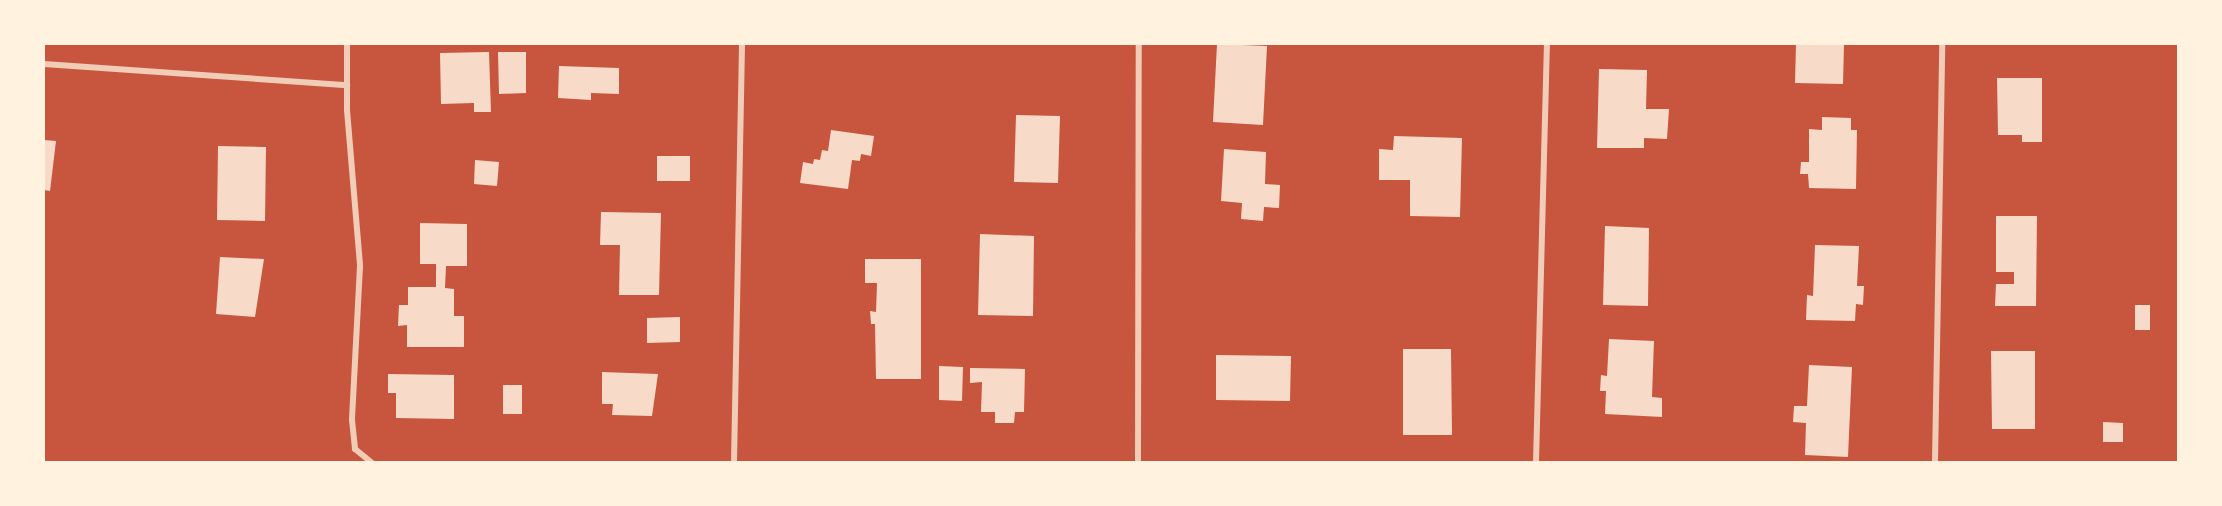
<!DOCTYPE html>
<html>
<head>
<meta charset="utf-8">
<style>
	body { margin:0 }
	#map { position:relative; width:2222px; height:506px; overflow:hidden; background:#c8553d; font-family:Quicksand,sans-serif }
	div>[style] { position:absolute }
	[style*='--x'] { left:calc(var(--x)*1px); top:calc(var(--y)*1px); width:calc(var(--w)*1px); rotate:calc(var(--a)*1deg) }
	.building>* { inset:0; background:#f7dbc8 }
	.minor>* { height:6px; margin:-3px; padding:0 3px; transform-origin:3px; border-radius:3px; background:#f1ccb7 }
	span { translate:-50% -50%; white-space:nowrap; text-align:center; line-height:1.15; -webkit-text-stroke:5px #fff3e0; paint-order:stroke }
	.frame { position:absolute; inset:0; border:45px solid #fff3e0; pointer-events:none }
</style>
</head>
<body>
<div id="map">
	<div class="building">
		<div style="clip-path:polygon(1217px 44px,1267px 46px,1263px 125px,1213px 122px)"></div>
		<div style="clip-path:polygon(1796px 44px,1844px 44px,1843px 84px,1795px 83px)"></div>
		<div style="clip-path:polygon(489px 52px,491px 112px,474px 112px,474px 103px,441px 104px,440px 53px)"></div>
		<div style="clip-path:polygon(498px 52px,526px 52px,526px 93px,499px 94px)"></div>
		<div style="clip-path:polygon(559px 66px,619px 68px,619px 94px,591px 93px,591px 100px,558px 98px)"></div>
		<div style="clip-path:polygon(1599px 69px,1647px 70px,1646px 109px,1669px 109px,1667px 139px,1644px 138px,1644px 148px,1597px 148px)"></div>
		<div style="clip-path:polygon(1997px 78px,2042px 78px,2042px 142px,2022px 142px,2022px 135px,1998px 135px)"></div>
		<div style="clip-path:polygon(1016px 115px,1060px 116px,1058px 183px,1014px 182px)"></div>
		<div style="clip-path:polygon(1822px 117px,1851px 118px,1851px 130px,1857px 130px,1856px 189px,1809px 188px,1808px 174px,1800px 174px,1801px 162px,1809px 162px,1809px 129px,1822px 130px)"></div>
		<div style="clip-path:polygon(831px 130px,874px 136px,871px 156px,861px 154px,860px 161px,852px 160px,848px 189px,800px 183px,803px 162px,813px 164px,814px 159px,820px 160px,822px 150px,828px 151px)"></div>
		<div style="clip-path:polygon(1394px 136px,1462px 138px,1460px 217px,1410px 216px,1410px 180px,1379px 180px,1379px 149px,1393px 150px)"></div>
		<div style="clip-path:polygon(44px 140px,56px 141px,50px 191px,44px 190px)"></div>
		<div style="clip-path:polygon(218px 146px,266px 147px,265px 221px,217px 220px)"></div>
		<div style="clip-path:polygon(1224px 149px,1266px 152px,1265px 184px,1280px 185px,1279px 208px,1264px 207px,1263px 221px,1241px 219px,1242px 203px,1221px 201px)"></div>
		<div style="clip-path:polygon(657px 156px,690px 156px,690px 181px,657px 181px)"></div>
		<div style="clip-path:polygon(475px 160px,499px 162px,497px 186px,474px 184px)"></div>
		<div style="clip-path:polygon(601px 212px,661px 213px,659px 295px,619px 295px,620px 245px,600px 245px)"></div>
		<div style="clip-path:polygon(1996px 216px,2037px 216px,2036px 306px,1995px 306px,1996px 284px,2014px 284px,2014px 272px,1996px 272px)"></div>
		<div style="clip-path:polygon(420px 223px,467px 224px,467px 266px,446px 266px,445px 288px,454px 289px,454px 316px,464px 316px,464px 347px,407px 347px,407px 325px,398px 326px,399px 305px,408px 305px,408px 287px,436px 287px,436px 264px,420px 264px)"></div>
		<div style="clip-path:polygon(1605px 226px,1649px 228px,1648px 306px,1603px 305px)"></div>
		<div style="clip-path:polygon(980px 234px,1034px 236px,1033px 316px,978px 315px)"></div>
		<div style="clip-path:polygon(1815px 245px,1859px 246px,1857px 286px,1864px 286px,1863px 305px,1856px 304px,1855px 321px,1806px 320px,1807px 295px,1813px 296px)"></div>
		<div style="clip-path:polygon(220px 257px,264px 259px,255px 317px,216px 314px)"></div>
		<div style="clip-path:polygon(865px 259px,921px 259px,921px 379px,876px 379px,875px 324px,871px 324px,870px 311px,876px 312px,877px 283px,865px 283px)"></div>
		<div style="clip-path:polygon(2135px 305px,2150px 305px,2150px 330px,2135px 330px)"></div>
		<div style="clip-path:polygon(680px 317px,680px 342px,647px 343px,647px 318px)"></div>
		<div style="clip-path:polygon(1609px 339px,1654px 341px,1652px 397px,1662px 398px,1662px 417px,1605px 414px,1606px 391px,1600px 391px,1601px 375px,1607px 376px)"></div>
		<div style="clip-path:polygon(1403px 349px,1451px 349px,1452px 435px,1403px 435px)"></div>
		<div style="clip-path:polygon(1991px 351px,2035px 351px,2035px 429px,1992px 429px)"></div>
		<div style="clip-path:polygon(1216px 355px,1291px 356px,1290px 401px,1216px 400px)"></div>
		<div style="clip-path:polygon(1809px 365px,1852px 367px,1848px 457px,1805px 455px,1806px 423px,1793px 422px,1794px 406px,1807px 406px)"></div>
		<div style="clip-path:polygon(939px 366px,963px 367px,962px 401px,939px 400px)"></div>
		<div style="clip-path:polygon(970px 368px,1025px 369px,1024px 412px,1015px 412px,1014px 423px,995px 423px,995px 412px,981px 412px,982px 382px,970px 383px)"></div>
		<div style="clip-path:polygon(602px 372px,658px 374px,652px 416px,612px 415px,613px 404px,602px 404px)"></div>
		<div style="clip-path:polygon(388px 374px,454px 375px,454px 419px,396px 418px,396px 393px,388px 393px)"></div>
		<div style="clip-path:polygon(503px 385px,522px 385px,522px 414px,503px 414px)"></div>
		<div style="clip-path:polygon(2103px 422px,2123px 423px,2123px 442px,2103px 442px)"></div>
	</div>
	<div class="minor">
		<div style="--x:347;--y:44;--w:66;--a:90"></div>
		<div style="--x:347;--y:110;--w:157;--a:85.2"></div>
		<div style="--x:360;--y:266;--w:154;--a:93"></div>
		<div style="--x:352;--y:420;--w:29;--a:84"></div>
		<div style="--x:355;--y:449;--w:21;--a:39"></div>
		<div style="--x:44;--y:64;--w:304;--a:4"></div>
		<div style="--x:734;--y:462;--w:418;--a:-88.9"></div>
		<div style="--x:1138;--y:462;--w:418;--a:-89.9"></div>
		<div style="--x:1536;--y:462;--w:418;--a:-88.5"></div>
		<div style="--x:1935;--y:462;--w:418;--a:-89"></div>
	</div>
	<div class="frame"></div>
</div>
</body>
</html>
